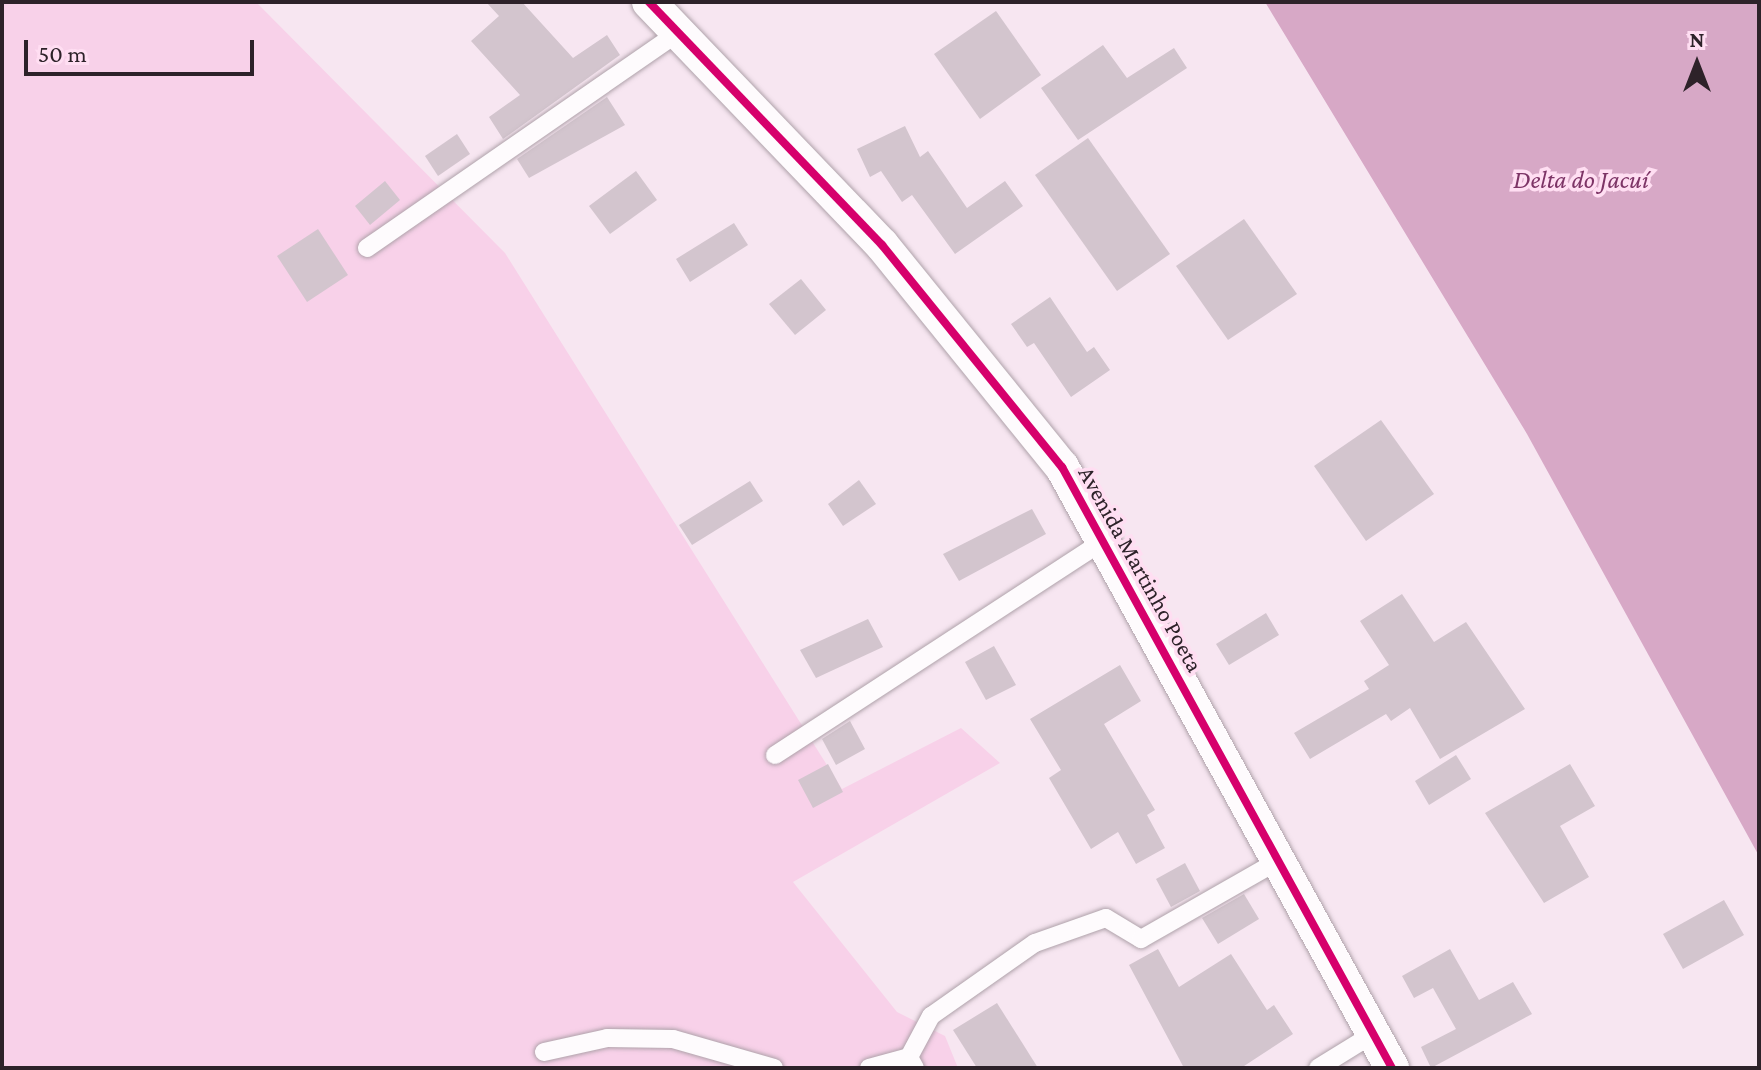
<!DOCTYPE html>
<html>
<head>
<meta charset="utf-8">
<style>
	body { margin:0 }
	#map { position:relative; width:1761px; height:1070px; overflow:hidden; background:#f7e6f1; font-family:"Crimson Pro",serif }
	div>[style] { position:absolute }
	[style*='--x'] { left:calc(var(--x)*1px); top:calc(var(--y)*1px); width:calc(var(--w)*1px); rotate:calc(var(--a)*1deg) }
	.green>* { inset:0; background:#f8d1e9 }
	.water>* { inset:0; background:#d7a8c6 }
	.building>* { inset:0; background:#d3c5ce }
	.roads { filter:drop-shadow(0 0 2px #afa2aa) drop-shadow(0 0 2px #afa2aa) }
	.lane>* { height:18px; margin:-9px; padding:0 9px; transform-origin:9px; border-radius:9px; background:#fefbfd }
	.street>* { height:34px; margin:-17px; padding:0 17px; transform-origin:17px; border-radius:17px; background:#fefbfd }
	.cycleway>* { height:8px; margin:-4px; padding:0 4px; transform-origin:4px; border-radius:4px; background:#d6006c }
	span { translate:-50% -50%; white-space:nowrap; text-align:center; line-height:1.15; -webkit-text-stroke:7px #ffdef2; paint-order:stroke }
	.street-label { font-size:24px; color:#2d2229 }
	.water-label { font-size:26px; color:#7d3466; font-style:italic }
	.frame { position:absolute; inset:0; border:4px solid #2d2229; pointer-events:none }
	.north { position:absolute; left:1657px; top:24px; width:80px; height:80px; -webkit-text-stroke:6px #ffdef2; paint-order:stroke; rotate:0deg; font-size:22px; font-weight:700; line-height:32px; text-align:center; color:#2d2229 }
	.north::after { content:''; display:block; margin:auto; width:28px; height:36px; background:#2d2229; clip-path:polygon(50% 0,100% 100%,50% 72%,0 100%) }
	.scale { position:absolute; left:24px; top:40px; width:230px; height:36px; box-sizing:border-box; border:4px solid #2d2229; border-top:0; padding-left:10px; font-size:24px; line-height:28px; white-space:nowrap; color:#2d2229; -webkit-text-stroke:6px #ffdef2; paint-order:stroke }
</style>
</head>
<body>
<div id="map">
	<div class="green">
		<div style="clip-path:polygon(2px 2px,256px 2px,505px 253px,842px 789px,961px 728px,1000px 763px,793px 882px,897px 1012px,945px 1036px,958px 1068px,2px 1068px)"></div>
	</div>
	<div class="water">
		<div style="clip-path:polygon(1265px 2px,1759px 2px,1759px 856px,1527px 434px)"></div>
	</div>
	<div class="building">
		<div style="clip-path:polygon(486px 2px,522px 2px,573px 58px,607px 35px,620px 55px,503px 139px,489px 117px,520px 95px,471px 41px,499px 16px)"></div>
		<div style="clip-path:polygon(996px 11px,1041px 75px,980px 119px,934px 54px)"></div>
		<div style="clip-path:polygon(1103px 45px,1127px 78px,1174px 48px,1187px 68px,1078px 140px,1041px 88px)"></div>
		<div style="clip-path:polygon(607px 97px,625px 125px,529px 178px,517px 159px)"></div>
		<div style="clip-path:polygon(905px 126px,920px 157px,928px 151px,967px 208px,1005px 181px,1023px 206px,955px 254px,912px 195px,902px 202px,881px 171px,870px 177px,857px 149px)"></div>
		<div style="clip-path:polygon(457px 134px,470px 154px,438px 176px,425px 156px)"></div>
		<div style="clip-path:polygon(1088px 138px,1170px 254px,1117px 291px,1035px 175px)"></div>
		<div style="clip-path:polygon(636px 171px,657px 200px,610px 234px,589px 206px)"></div>
		<div style="clip-path:polygon(385px 181px,400px 200px,370px 225px,355px 206px)"></div>
		<div style="clip-path:polygon(1244px 219px,1297px 294px,1228px 340px,1176px 266px)"></div>
		<div style="clip-path:polygon(734px 223px,748px 245px,690px 282px,676px 259px)"></div>
		<div style="clip-path:polygon(318px 229px,348px 275px,307px 302px,277px 256px)"></div>
		<div style="clip-path:polygon(801px 279px,826px 310px,795px 335px,769px 304px)"></div>
		<div style="clip-path:polygon(1050px 297px,1087px 352px,1094px 347px,1110px 370px,1071px 397px,1034px 343px,1027px 347px,1011px 324px)"></div>
		<div style="clip-path:polygon(1381px 420px,1434px 494px,1366px 541px,1314px 466px)"></div>
		<div style="clip-path:polygon(859px 480px,876px 504px,843px 526px,828px 504px)"></div>
		<div style="clip-path:polygon(750px 481px,763px 501px,692px 545px,679px 525px)"></div>
		<div style="clip-path:polygon(1032px 509px,1046px 534px,959px 581px,943px 554px)"></div>
		<div style="clip-path:polygon(1402px 594px,1434px 642px,1466px 622px,1525px 709px,1440px 759px,1410px 708px,1391px 721px,1386px 714px,1310px 759px,1294px 733px,1369px 689px,1364px 681px,1389px 665px,1360px 621px)"></div>
		<div style="clip-path:polygon(1266px 613px,1279px 635px,1229px 665px,1216px 644px)"></div>
		<div style="clip-path:polygon(868px 619px,883px 647px,816px 678px,800px 650px)"></div>
		<div style="clip-path:polygon(994px 646px,1016px 685px,986px 700px,965px 662px)"></div>
		<div style="clip-path:polygon(1120px 665px,1141px 701px,1104px 724px,1155px 810px,1147px 815px,1165px 848px,1136px 864px,1118px 832px,1091px 849px,1049px 778px,1061px 770px,1030px 719px)"></div>
		<div style="clip-path:polygon(850px 721px,865px 749px,836px 765px,822px 739px)"></div>
		<div style="clip-path:polygon(1456px 755px,1471px 779px,1429px 805px,1415px 781px)"></div>
		<div style="clip-path:polygon(828px 764px,843px 792px,813px 808px,798px 780px)"></div>
		<div style="clip-path:polygon(1570px 764px,1595px 806px,1560px 826px,1589px 877px,1544px 903px,1485px 813px)"></div>
		<div style="clip-path:polygon(1185px 863px,1200px 891px,1171px 907px,1156px 879px)"></div>
		<div style="clip-path:polygon(1244px 894px,1259px 919px,1218px 944px,1202px 918px)"></div>
		<div style="clip-path:polygon(1724px 900px,1744px 935px,1683px 969px,1663px 934px)"></div>
		<div style="clip-path:polygon(1158px 949px,1179px 987px,1231px 954px,1267px 1010px,1274px 1005px,1293px 1034px,1241px 1068px,1184px 1068px,1129px 965px)"></div>
		<div style="clip-path:polygon(1450px 949px,1479px 1000px,1513px 982px,1532px 1014px,1431px 1068px,1421px 1047px,1456px 1029px,1433px 988px,1414px 998px,1402px 976px)"></div>
		<div style="clip-path:polygon(997px 1003px,1038px 1068px,977px 1068px,953px 1030px)"></div>
	</div>
	<div class="roads">
		<div class="lane">
			<div style="--x:367;--y:248;--w:378;--a:-34.7"></div>
			<div style="--x:775;--y:755;--w:392;--a:-33.1"></div>
			<div style="--x:544;--y:1052;--w:65;--a:-12.5"></div>
			<div style="--x:607;--y:1038;--w:66;--a:0.9"></div>
			<div style="--x:673;--y:1039;--w:105;--a:16"></div>
			<div style="--x:869;--y:1068;--w:41;--a:-15.4"></div>
			<div style="--x:915;--y:1068;--w:13;--a:-119"></div>
			<div style="--x:909;--y:1057;--w:47;--a:-61.8"></div>
			<div style="--x:931;--y:1016;--w:127;--a:-35.1"></div>
			<div style="--x:1035;--y:943;--w:75;--a:-19.4"></div>
			<div style="--x:1106;--y:918;--w:41;--a:31"></div>
			<div style="--x:1141;--y:939;--w:158;--a:-29.7"></div>
			<div style="--x:1318;--y:1068;--w:65;--a:-31.7"></div>
		</div>
		<div class="street">
			<div style="--x:649;--y:2;--w:337;--a:46.2"></div>
			<div style="--x:882;--y:245;--w:286;--a:51"></div>
			<div style="--x:1062;--y:467;--w:686;--a:61.23"></div>
		</div>
	</div>
	<div class="cycleway">
		<div style="--x:649;--y:2;--w:337;--a:46.2"></div>
		<div style="--x:882;--y:245;--w:286;--a:51"></div>
		<div style="--x:1062;--y:467;--w:686;--a:61.23"></div>
	</div>
	<div class="street-label">
		<span style="left:1141px;top:569px;rotate:61deg">Avenida Martinho Poeta</span>
	</div>
	<div class="water-label">
		<span style="left:1581px;top:180px">Delta do Jacuí</span>
	</div>
	<div class="frame"></div>
	<div class="north">N</div>
	<div class="scale">50 m</div>
</div>
</body>
</html>
